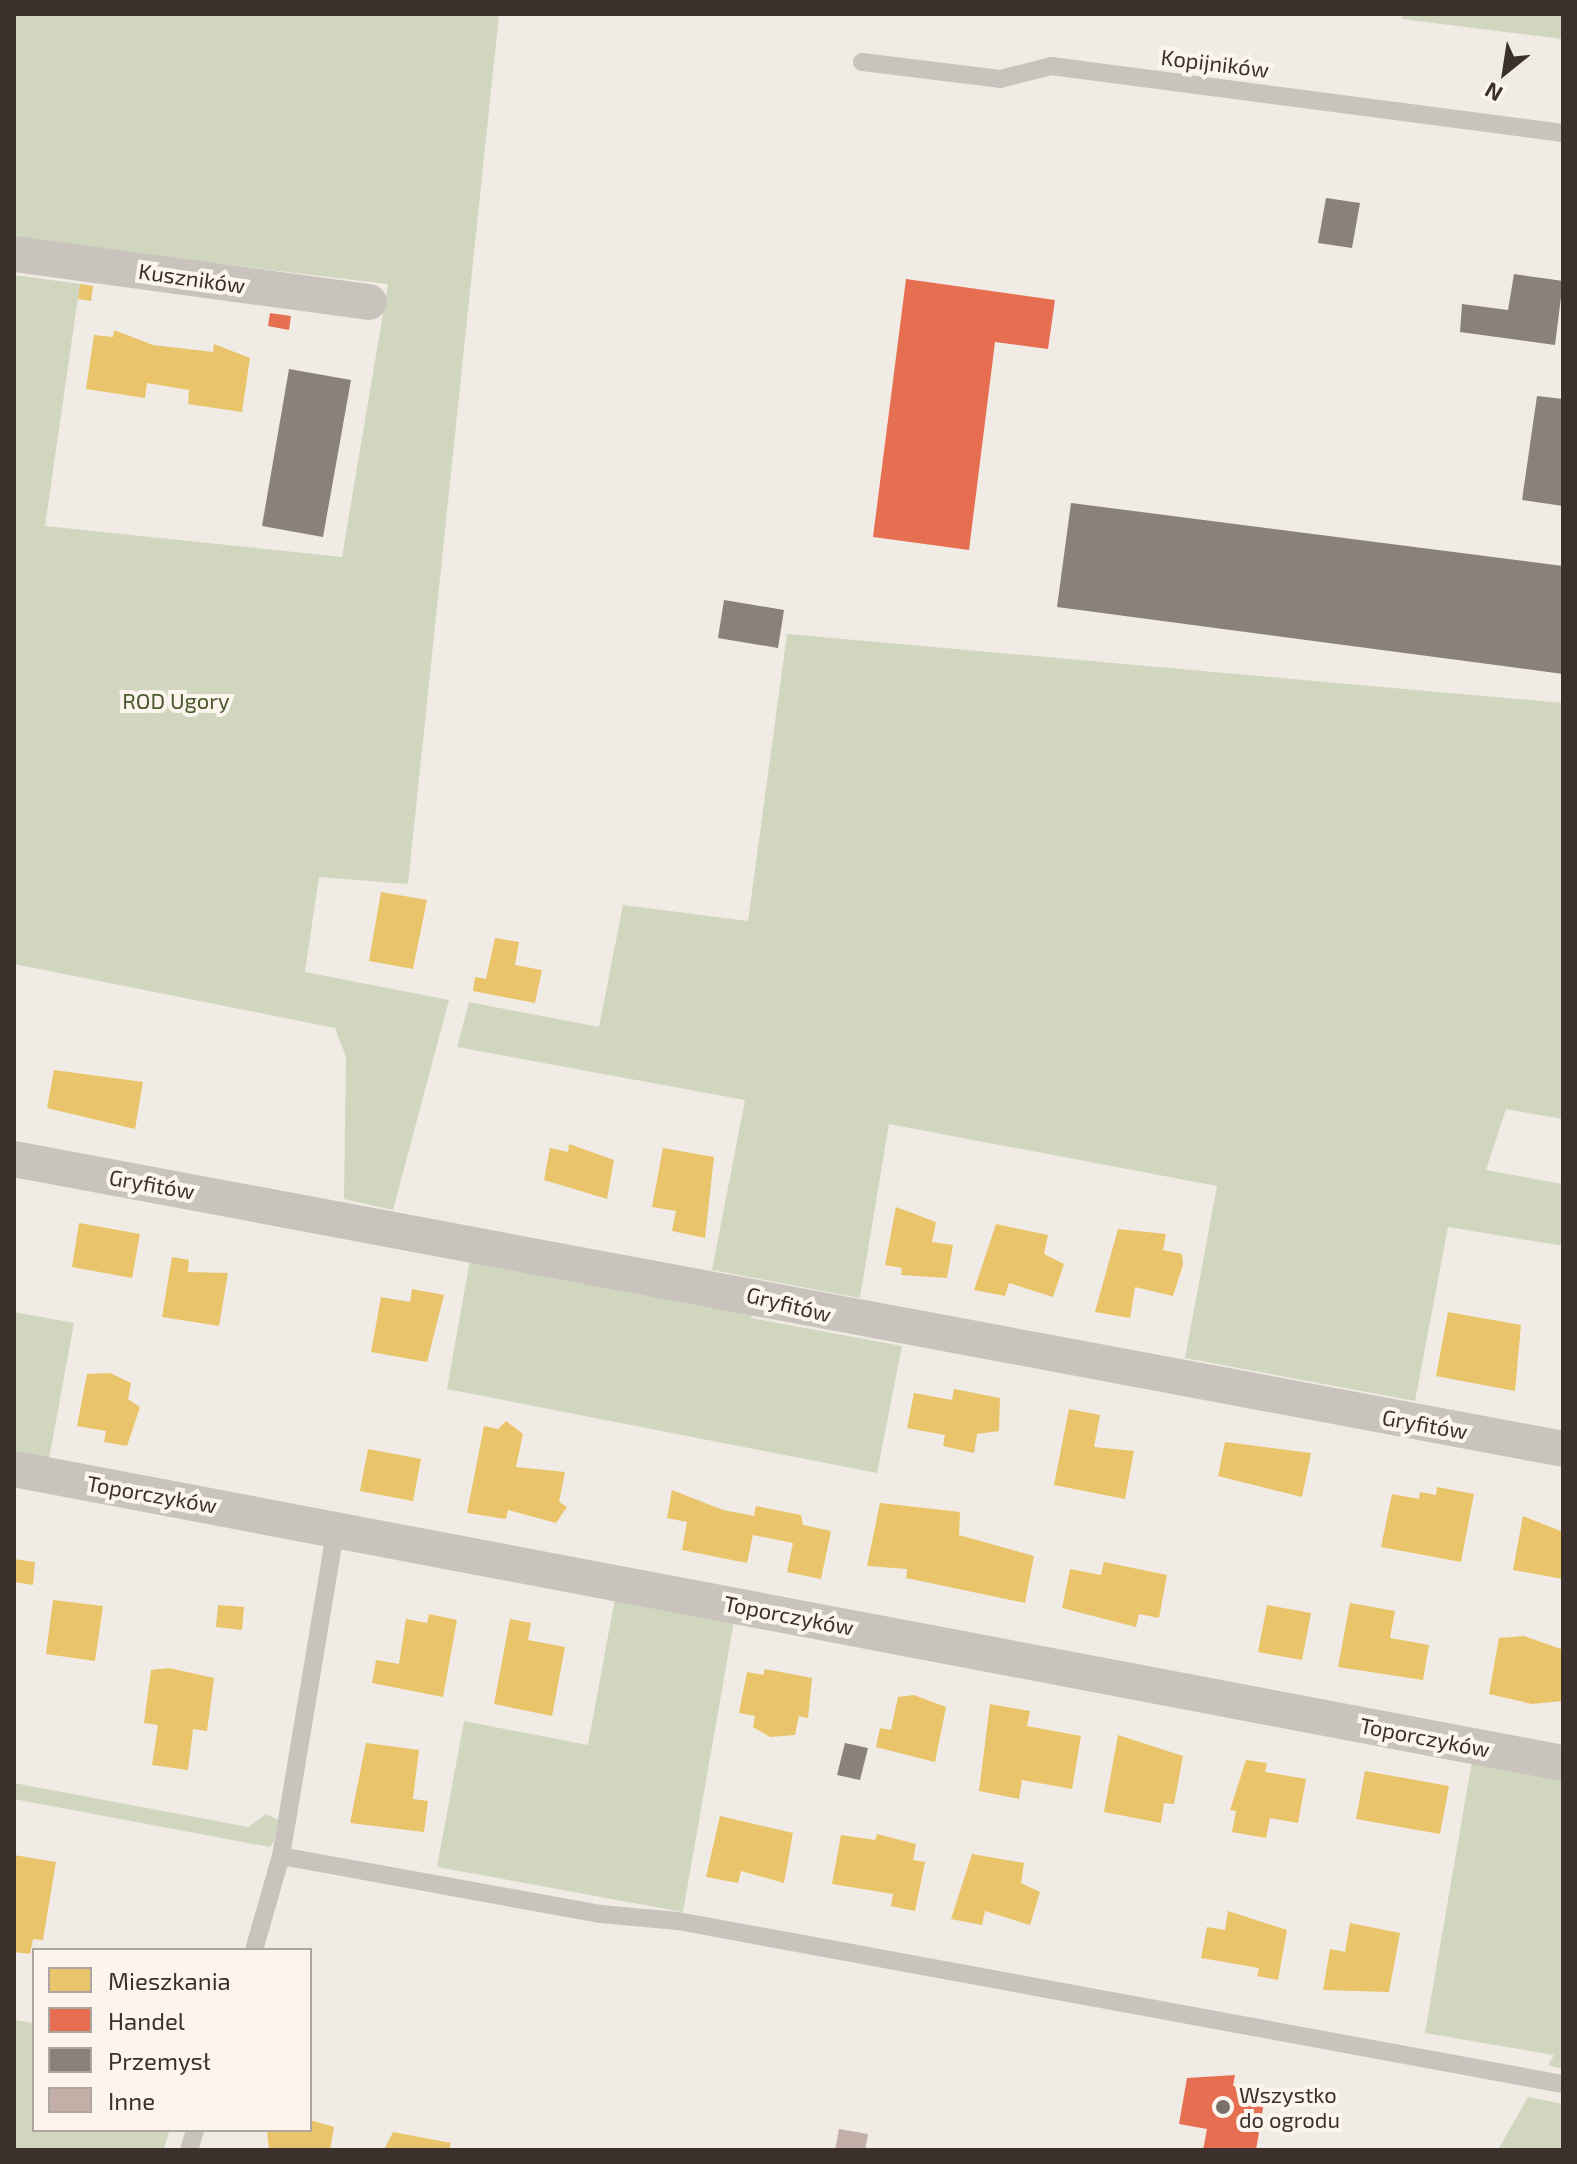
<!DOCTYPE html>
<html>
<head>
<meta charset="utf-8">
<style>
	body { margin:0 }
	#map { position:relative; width:1577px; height:2164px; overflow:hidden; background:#f0ebe5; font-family:"Exo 2",sans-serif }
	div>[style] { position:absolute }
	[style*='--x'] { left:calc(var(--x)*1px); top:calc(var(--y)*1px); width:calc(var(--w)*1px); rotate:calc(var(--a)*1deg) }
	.green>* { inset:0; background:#d1d6bf }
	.homes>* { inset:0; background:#e9c46a }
	.shops>* { inset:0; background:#e76f51 }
	.industry>* { inset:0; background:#8a817c }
	.building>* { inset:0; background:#c3afa7 }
	.service>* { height:18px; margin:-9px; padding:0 9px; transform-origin:9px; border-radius:9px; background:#c9c3be }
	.minor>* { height:36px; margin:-18px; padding:0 18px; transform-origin:18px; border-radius:18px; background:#c9c3be }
	.dots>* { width:22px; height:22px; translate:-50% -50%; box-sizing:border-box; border:4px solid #fbf5ee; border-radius:50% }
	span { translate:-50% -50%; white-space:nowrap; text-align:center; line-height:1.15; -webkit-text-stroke:8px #fbf5ee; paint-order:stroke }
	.street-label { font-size:22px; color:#3b302b }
	.park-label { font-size:22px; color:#4a5a2e }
	.poi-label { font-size:22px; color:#3b302b }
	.left { translate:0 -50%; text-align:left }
	.frame { position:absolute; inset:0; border:16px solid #3b302b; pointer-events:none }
	.legend { position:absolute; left:32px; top:1948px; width:280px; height:184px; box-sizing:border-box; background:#fbf5ee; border:2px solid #aea6a0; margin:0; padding:10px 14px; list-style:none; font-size:24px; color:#3b302b }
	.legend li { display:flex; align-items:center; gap:16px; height:40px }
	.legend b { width:40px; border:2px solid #aea6a0 }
	.north { position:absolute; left:1465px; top:32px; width:80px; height:80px; -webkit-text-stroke:6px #fbf5ee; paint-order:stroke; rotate:210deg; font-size:22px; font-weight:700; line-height:32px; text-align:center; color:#3b302b }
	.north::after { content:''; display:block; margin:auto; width:28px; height:36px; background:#3b302b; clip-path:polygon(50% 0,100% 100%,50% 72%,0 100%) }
</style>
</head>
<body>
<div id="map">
	<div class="green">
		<div style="clip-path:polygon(14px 14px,499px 14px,408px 884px,319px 877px,305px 972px,449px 1000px,393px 1210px,344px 1199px,346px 1057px,335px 1028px,14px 964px,14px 275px,80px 284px,45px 526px,342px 557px,388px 284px,14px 239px)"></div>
		<div style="clip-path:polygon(1402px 14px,1563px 14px,1563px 39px,1402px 19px)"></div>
		<div style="clip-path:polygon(787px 634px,1563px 703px,1563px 1119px,1506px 1109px,1486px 1170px,1563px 1184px,1563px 1246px,1448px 1227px,1415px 1401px,1185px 1358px,1217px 1186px,889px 1124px,860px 1298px,712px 1270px,745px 1100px,457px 1047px,469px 1002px,599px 1027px,623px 905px,748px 921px)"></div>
		<div style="clip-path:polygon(471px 1254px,753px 1305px,751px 1318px,902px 1346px,877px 1473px,447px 1389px)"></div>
		<div style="clip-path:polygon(14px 1312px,74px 1323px,48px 1464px,14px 1458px)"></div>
		<div style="clip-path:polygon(615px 1598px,734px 1621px,683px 1912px,437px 1867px,464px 1721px,588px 1745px)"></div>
		<div style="clip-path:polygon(1472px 1761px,1563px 1777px,1563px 2069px,1548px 2065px,1554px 2055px,1425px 2033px)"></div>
		<div style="clip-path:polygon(14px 1783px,248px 1827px,266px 1814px,278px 1820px,274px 1841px,270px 1847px,14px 1799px)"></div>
		<div style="clip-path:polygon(14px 2020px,34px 2023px,34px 2130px,170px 2130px,163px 2150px,14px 2150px)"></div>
		<div style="clip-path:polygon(1528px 2097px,1563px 2104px,1563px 2150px,1498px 2150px)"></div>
	</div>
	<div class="homes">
		<div style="clip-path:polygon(80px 284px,93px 286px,91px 301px,78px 299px)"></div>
		<div style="clip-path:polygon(114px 330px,153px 345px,213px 352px,214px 344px,250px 358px,242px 412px,188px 404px,189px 390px,147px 383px,145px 398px,86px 389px,94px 335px,113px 337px)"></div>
		<div style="clip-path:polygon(381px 892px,427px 900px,413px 969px,369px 961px)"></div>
		<div style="clip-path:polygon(495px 938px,519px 942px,515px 965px,542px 970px,535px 1003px,473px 991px,475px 977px,486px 979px)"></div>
		<div style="clip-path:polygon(54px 1070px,143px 1082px,135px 1129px,47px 1108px)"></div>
		<div style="clip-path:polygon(569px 1144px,614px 1160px,607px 1199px,544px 1180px,550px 1148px,568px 1152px)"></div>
		<div style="clip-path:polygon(663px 1148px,714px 1157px,705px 1238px,672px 1231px,676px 1211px,652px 1207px)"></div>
		<div style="clip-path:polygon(896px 1207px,936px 1222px,932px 1242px,953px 1245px,947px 1278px,901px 1275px,902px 1268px,885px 1265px)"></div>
		<div style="clip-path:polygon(79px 1223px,140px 1234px,132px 1278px,72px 1267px)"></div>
		<div style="clip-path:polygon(996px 1224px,1048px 1235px,1044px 1254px,1064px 1264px,1053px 1297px,1009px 1283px,1005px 1296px,974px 1290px)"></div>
		<div style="clip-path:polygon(1118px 1229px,1166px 1234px,1163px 1250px,1182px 1254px,1183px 1265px,1173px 1296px,1135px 1287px,1130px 1318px,1095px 1312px)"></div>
		<div style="clip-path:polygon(172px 1257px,189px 1260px,188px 1272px,228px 1273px,219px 1326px,162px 1317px)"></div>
		<div style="clip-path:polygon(412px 1289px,444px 1295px,427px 1362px,371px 1352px,381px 1297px,410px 1302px)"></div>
		<div style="clip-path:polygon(1448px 1312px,1521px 1325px,1515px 1391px,1436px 1376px)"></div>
		<div style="clip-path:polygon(110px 1373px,131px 1383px,128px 1399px,140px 1407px,127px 1446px,104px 1442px,106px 1431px,77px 1426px,87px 1374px)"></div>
		<div style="clip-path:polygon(954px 1389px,1000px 1398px,999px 1431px,977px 1434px,974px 1453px,943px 1446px,945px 1435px,907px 1428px,914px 1393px,952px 1400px)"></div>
		<div style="clip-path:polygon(1069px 1409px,1100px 1415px,1094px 1447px,1134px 1451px,1125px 1499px,1054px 1485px)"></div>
		<div style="clip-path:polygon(506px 1421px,523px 1434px,516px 1467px,565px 1472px,559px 1502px,567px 1507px,556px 1523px,508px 1510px,506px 1519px,467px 1513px,484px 1426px,498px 1429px)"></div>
		<div style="clip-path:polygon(1225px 1442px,1311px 1453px,1302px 1497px,1218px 1476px)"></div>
		<div style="clip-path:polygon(368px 1449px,421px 1459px,413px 1501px,360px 1491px)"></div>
		<div style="clip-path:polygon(1437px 1487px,1474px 1494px,1461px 1562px,1381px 1547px,1392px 1494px,1419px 1499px,1420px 1492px,1436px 1495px)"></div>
		<div style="clip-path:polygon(672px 1490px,723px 1510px,754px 1516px,756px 1506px,801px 1515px,803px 1525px,831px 1531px,821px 1579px,787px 1572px,793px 1543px,753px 1535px,747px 1563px,682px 1550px,687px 1522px,667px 1518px)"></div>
		<div style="clip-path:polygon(880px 1503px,960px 1512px,959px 1535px,1034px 1556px,1025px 1603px,906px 1578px,907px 1569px,867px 1566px)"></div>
		<div style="clip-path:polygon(1523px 1516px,1563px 1532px,1563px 1579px,1513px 1570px)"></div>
		<div style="clip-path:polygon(14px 1559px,35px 1562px,33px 1585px,14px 1582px)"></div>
		<div style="clip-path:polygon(1104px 1562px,1167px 1575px,1159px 1618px,1139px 1614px,1136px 1627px,1062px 1608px,1070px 1569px,1101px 1575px)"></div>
		<div style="clip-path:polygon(53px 1600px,103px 1606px,95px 1661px,46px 1654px)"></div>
		<div style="clip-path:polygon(1350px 1603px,1395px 1611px,1390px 1638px,1429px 1645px,1423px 1680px,1338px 1667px)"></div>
		<div style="clip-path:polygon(218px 1605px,244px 1607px,242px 1630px,216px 1627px)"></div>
		<div style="clip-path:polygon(1267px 1605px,1311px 1613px,1302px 1660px,1258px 1652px)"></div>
		<div style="clip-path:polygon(429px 1614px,457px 1620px,443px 1697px,372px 1683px,376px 1660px,399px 1664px,406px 1619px,427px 1623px)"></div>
		<div style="clip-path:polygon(510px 1619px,531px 1623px,528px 1640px,565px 1647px,552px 1716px,494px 1704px)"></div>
		<div style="clip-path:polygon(1524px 1636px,1561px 1649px,1563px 1701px,1532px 1704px,1489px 1694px,1499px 1638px)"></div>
		<div style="clip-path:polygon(169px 1668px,214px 1678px,207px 1731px,193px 1729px,188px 1770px,152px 1765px,158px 1725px,144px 1723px,151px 1670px)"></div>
		<div style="clip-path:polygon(765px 1669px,812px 1678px,808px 1718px,799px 1716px,795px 1735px,770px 1737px,753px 1727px,755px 1716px,739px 1713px,747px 1672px,763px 1675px)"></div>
		<div style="clip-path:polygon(914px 1695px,946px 1707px,935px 1762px,876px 1747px,880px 1728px,891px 1730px,898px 1697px)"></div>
		<div style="clip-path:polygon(990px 1704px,1030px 1711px,1027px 1726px,1081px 1736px,1072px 1789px,1022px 1780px,1019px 1799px,979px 1791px)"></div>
		<div style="clip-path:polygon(1118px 1735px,1183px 1756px,1174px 1804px,1164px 1803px,1161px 1823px,1104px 1812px)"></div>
		<div style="clip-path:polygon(366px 1743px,419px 1750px,413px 1799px,428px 1801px,424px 1832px,350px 1823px)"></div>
		<div style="clip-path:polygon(1246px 1760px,1267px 1763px,1265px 1772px,1306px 1779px,1298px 1823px,1270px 1818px,1266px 1838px,1232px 1832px,1236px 1811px,1230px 1810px)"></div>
		<div style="clip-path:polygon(1365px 1771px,1449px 1786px,1440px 1834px,1356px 1819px)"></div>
		<div style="clip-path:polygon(720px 1816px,793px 1833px,784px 1883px,741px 1871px,738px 1883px,706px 1877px)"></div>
		<div style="clip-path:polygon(877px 1834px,916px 1844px,913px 1860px,925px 1862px,915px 1911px,891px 1906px,893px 1894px,832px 1884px,841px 1835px,875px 1840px)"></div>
		<div style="clip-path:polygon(972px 1854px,1024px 1863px,1021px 1883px,1040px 1892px,1030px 1925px,985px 1911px,982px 1925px,951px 1919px)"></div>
		<div style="clip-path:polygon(14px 1855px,56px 1862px,43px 1940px,33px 1939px,30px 1954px,14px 1952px)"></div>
		<div style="clip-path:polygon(1228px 1911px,1287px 1930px,1278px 1980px,1257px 1976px,1259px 1968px,1201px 1958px,1207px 1927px,1225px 1930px)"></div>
		<div style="clip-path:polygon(1350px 1923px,1400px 1933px,1389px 1992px,1323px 1990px,1330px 1949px,1345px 1952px)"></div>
		<div style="clip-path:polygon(310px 2120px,334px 2127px,330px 2150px,269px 2150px,267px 2131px,310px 2130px)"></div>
		<div style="clip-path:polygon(393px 2132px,451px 2143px,449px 2150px,384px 2150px)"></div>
	</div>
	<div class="shops">
		<div style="clip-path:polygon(906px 279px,1055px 300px,1048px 349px,995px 342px,969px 550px,873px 537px)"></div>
		<div style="clip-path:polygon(270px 313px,291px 316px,289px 330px,268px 326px)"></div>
		<div style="clip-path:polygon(1235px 2075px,1233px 2086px,1266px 2090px,1256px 2150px,1203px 2150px,1207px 2129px,1179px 2124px,1187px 2078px)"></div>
	</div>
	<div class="industry">
		<div style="clip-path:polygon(1326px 198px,1360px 203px,1352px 248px,1318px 243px)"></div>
		<div style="clip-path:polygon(1514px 274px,1563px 281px,1555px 345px,1460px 332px,1462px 304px,1508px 310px)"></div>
		<div style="clip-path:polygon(289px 369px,351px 380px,323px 537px,262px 526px)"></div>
		<div style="clip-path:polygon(1537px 396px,1563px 399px,1563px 506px,1522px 500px)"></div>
		<div style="clip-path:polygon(1071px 503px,1563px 566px,1563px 674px,1057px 607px)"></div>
		<div style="clip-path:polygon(724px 600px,784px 610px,778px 648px,718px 638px)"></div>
		<div style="clip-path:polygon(845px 1743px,868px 1748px,860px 1780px,837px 1775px)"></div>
	</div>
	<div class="building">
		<div style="clip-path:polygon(839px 2129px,868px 2134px,865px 2150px,835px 2150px)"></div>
	</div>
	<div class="service">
		<div style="--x:862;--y:62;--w:139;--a:7"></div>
		<div style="--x:1000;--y:79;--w:53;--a:-14.3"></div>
		<div style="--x:1051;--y:66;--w:516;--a:7.46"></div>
		<div style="--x:281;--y:1856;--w:324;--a:10.3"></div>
		<div style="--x:600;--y:1914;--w:78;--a:5.1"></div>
		<div style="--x:678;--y:1921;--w:900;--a:10.44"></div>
		<div style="--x:254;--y:1950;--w:98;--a:-74"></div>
		<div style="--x:281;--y:1856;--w:334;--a:-80.5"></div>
		<div style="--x:189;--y:2150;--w:21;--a:-73"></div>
	</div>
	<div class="minor">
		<div style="--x:14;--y:254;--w:358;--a:7.7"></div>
		<div style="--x:14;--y:1159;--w:1576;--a:10.6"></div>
		<div style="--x:14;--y:1469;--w:1577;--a:10.75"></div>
	</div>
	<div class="dots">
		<div style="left:1223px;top:2107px;background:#7a716c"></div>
	</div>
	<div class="street-label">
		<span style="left:1215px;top:63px;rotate:7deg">Kopijników</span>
		<span style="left:192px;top:278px;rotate:8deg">Kuszników</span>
		<span style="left:152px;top:1184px;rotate:10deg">Gryfitów</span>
		<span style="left:789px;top:1304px;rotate:14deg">Gryfitów</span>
		<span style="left:1425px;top:1424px;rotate:10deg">Gryfitów</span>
		<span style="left:152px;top:1494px;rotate:10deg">Toporczyków</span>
		<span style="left:789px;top:1615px;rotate:11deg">Toporczyków</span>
		<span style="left:1425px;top:1737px;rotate:11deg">Toporczyków</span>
	</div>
	<div class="park-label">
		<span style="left:176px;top:701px">ROD Ugory</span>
	</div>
	<div class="poi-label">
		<span class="left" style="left:1239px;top:2107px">Wszystko<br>do ogrodu</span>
	</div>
	<div class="frame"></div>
	<ul class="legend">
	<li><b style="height:22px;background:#e9c46a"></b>Mieszkania</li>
	<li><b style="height:22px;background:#e76f51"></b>Handel</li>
	<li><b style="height:22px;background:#8a817c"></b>Przemysł</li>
	<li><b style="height:22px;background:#c3afa7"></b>Inne</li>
	</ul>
	<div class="north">N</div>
</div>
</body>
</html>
